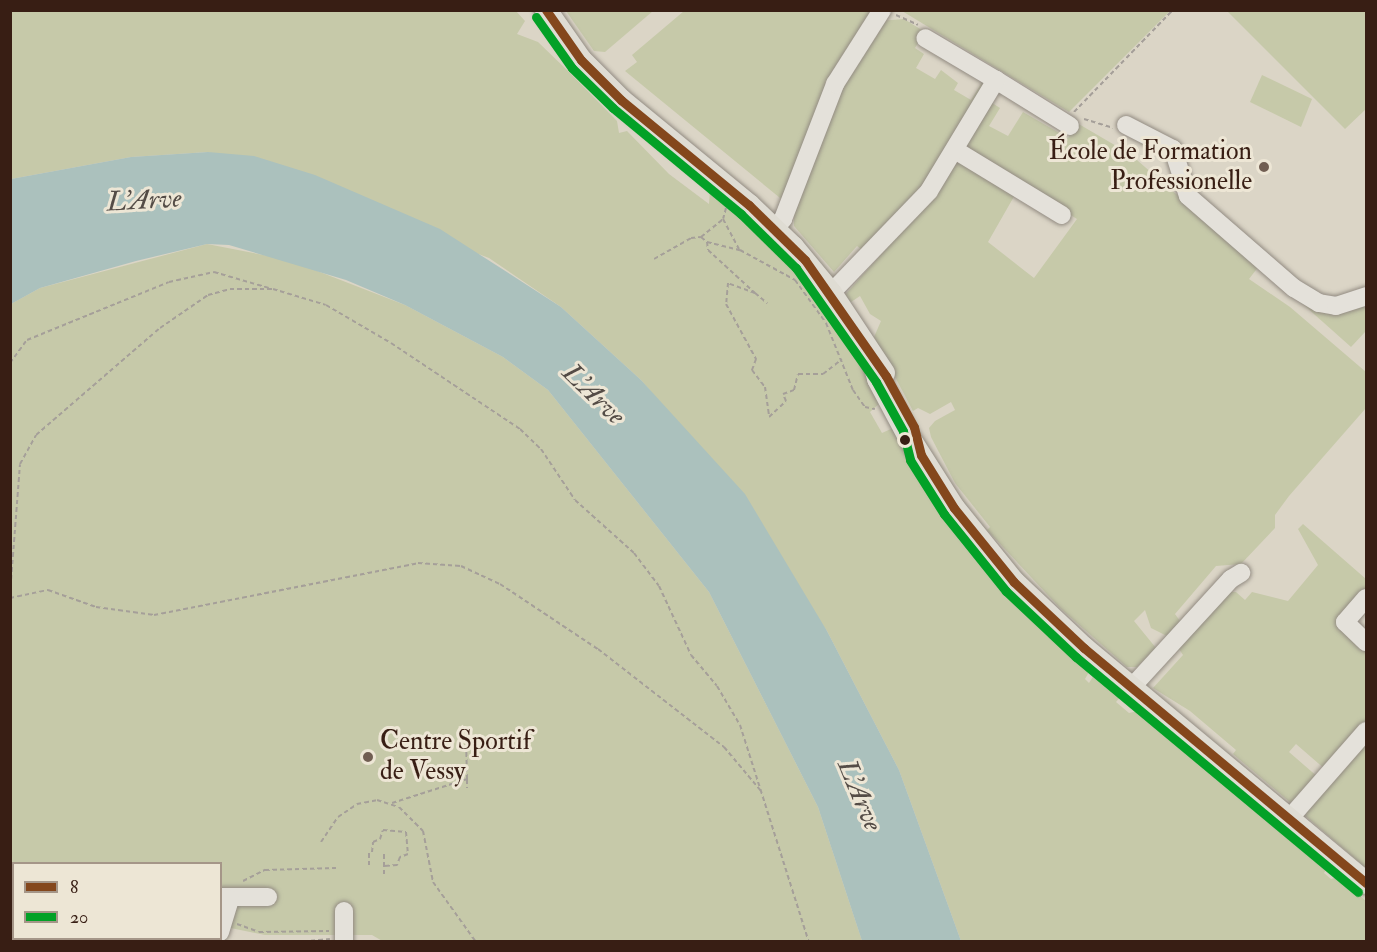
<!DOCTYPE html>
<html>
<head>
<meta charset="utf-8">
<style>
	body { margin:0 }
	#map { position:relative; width:1377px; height:952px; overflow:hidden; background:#dbd5c6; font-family:"IM FELL Double Pica",serif }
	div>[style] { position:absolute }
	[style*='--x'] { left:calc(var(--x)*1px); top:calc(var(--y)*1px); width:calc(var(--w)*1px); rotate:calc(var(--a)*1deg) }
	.green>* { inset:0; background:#c6c9a9 }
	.water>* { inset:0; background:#abc1bd }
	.path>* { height:2px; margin-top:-1px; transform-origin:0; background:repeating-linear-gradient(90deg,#a59f99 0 4.5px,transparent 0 7.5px) }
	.roads { filter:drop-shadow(0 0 2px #928b82) drop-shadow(0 0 2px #928b82) }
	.minor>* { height:18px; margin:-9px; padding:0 9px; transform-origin:9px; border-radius:9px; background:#e4e1da }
	.major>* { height:22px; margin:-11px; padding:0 11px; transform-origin:11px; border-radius:11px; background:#dfdcd3 }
	.bus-1>* { height:9px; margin:-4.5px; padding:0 4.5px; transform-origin:4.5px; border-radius:4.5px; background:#84471c }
	.bus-2>* { height:9px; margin:-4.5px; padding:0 4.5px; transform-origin:4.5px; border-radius:4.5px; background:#03a127 }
	.dots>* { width:16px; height:16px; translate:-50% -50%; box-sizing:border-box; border:3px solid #ede6d5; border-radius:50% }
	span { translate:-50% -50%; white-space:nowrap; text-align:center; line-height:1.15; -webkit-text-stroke:6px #ede6d5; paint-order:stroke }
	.poi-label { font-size:26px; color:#381e14 }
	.right { translate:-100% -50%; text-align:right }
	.left { translate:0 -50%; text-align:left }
	.water-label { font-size:27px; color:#544c46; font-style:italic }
	.frame { position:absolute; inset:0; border:12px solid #381e14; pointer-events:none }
	.legend { position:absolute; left:12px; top:862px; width:210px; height:78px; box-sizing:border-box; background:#ede6d5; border:2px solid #a59688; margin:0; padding:8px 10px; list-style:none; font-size:18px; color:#381e14 }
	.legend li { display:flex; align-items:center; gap:12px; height:30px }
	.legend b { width:30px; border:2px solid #a59688 }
</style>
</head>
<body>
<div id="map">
	<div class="green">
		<div style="clip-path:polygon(286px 10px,516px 11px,525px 21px,517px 34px,538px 42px,568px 71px,617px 121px,619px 133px,627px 131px,669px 174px,709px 204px,710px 189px,735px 208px,808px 284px,837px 322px,881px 402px,870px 412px,882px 433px,893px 428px,959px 540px,1000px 590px,1089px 672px,1085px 679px,1089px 683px,1094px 675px,1121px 696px,1116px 702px,1129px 713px,1138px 711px,1327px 868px,1324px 873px,1331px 879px,1338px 877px,1366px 901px,1366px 941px,961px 941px,899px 770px,827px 631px,689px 436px,641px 380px,561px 307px,489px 258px,208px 152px,131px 157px,11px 179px,11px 11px)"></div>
		<div style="clip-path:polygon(566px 11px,653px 11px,605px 52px,594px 51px)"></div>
		<div style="clip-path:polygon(684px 11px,878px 11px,785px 202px,625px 71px,637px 62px,632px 55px)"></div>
		<div style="clip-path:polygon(902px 11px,1170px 11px,1069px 112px)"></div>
		<div style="clip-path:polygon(1227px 11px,1366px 11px,1366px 109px,1345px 129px)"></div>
		<div style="clip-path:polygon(904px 19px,925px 32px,915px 48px,924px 54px,916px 68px,935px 79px,941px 70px,958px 83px,954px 90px,971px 100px,984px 79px,987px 82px,931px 179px,865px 252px,857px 246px,834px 272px,794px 226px,794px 207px,839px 86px,879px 21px)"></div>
		<div style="clip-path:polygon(1262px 75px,1312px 99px,1301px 127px,1250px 102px)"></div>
		<div style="clip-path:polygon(989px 101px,1000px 108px,989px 126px,1008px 136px,1023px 112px,1068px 138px,1077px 123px,1130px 154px,1259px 266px,1249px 279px,1290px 307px,1366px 372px,1366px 408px,1289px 496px,1275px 515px,1275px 528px,1241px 564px,1216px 566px,1175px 614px,1180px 621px,1167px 636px,1151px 628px,1145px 610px,1134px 621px,1156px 648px,1137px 667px,1127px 667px,1060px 608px,987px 530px,990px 527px,955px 483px,931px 437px,929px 428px,935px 421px,955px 410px,951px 402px,930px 414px,918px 408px,913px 411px,874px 337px,881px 321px,870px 314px,860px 296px,851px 302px,845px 295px,931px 198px,957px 159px,1016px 193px,988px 242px,1034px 278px,1077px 219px,963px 148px)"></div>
		<div style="clip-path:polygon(207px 244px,289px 260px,405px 305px,503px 357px,548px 390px,709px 592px,818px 807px,862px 941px,384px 942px,372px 935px,265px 935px,221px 926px,220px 864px,14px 864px,14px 938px,202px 939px,11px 942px,11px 304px,40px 288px)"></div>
		<div style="clip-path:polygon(1296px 298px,1366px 302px,1366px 331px,1351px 347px)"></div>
		<div style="clip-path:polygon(1303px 524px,1366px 579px,1366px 591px,1338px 623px,1366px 649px,1366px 725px,1326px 770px,1296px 744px,1289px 752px,1319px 778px,1292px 804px,1233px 754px,1236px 750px,1190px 711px,1153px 688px,1183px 655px,1177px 646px,1229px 592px,1236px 592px,1245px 600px,1252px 592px,1288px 601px,1318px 565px,1298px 529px)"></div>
		<div style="clip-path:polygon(1366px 742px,1366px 868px,1302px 813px)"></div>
	</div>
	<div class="water">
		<div style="clip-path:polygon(208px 152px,254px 156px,315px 175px,440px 229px,561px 307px,641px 380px,745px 494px,827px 631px,899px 770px,961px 941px,862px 941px,818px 807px,709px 592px,548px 390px,503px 357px,405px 305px,346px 280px,229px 245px,207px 244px,136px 261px,40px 288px,11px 304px,11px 179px,131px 157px)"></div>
	</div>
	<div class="path">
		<div style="--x:896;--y:15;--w:24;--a:24"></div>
		<div style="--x:1074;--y:112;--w:142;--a:-45.9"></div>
		<div style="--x:1084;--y:119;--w:30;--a:17"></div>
		<div style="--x:726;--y:208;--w:11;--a:105"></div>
		<div style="--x:723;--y:219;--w:34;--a:62"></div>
		<div style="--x:701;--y:237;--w:8;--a:40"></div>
		<div style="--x:707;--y:242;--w:34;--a:14"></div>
		<div style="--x:740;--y:250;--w:63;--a:28.6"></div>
		<div style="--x:795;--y:280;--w:53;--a:54.2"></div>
		<div style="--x:826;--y:323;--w:72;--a:68.1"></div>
		<div style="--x:853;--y:390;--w:21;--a:55"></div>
		<div style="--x:865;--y:407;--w:10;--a:11"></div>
		<div style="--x:707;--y:242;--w:8;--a:83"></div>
		<div style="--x:708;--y:250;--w:64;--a:42.5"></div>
		<div style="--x:755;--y:293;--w:29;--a:-160"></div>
		<div style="--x:728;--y:283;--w:21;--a:95"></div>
		<div style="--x:726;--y:304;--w:63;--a:61.4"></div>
		<div style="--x:756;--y:359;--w:12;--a:110"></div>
		<div style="--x:752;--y:370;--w:21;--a:53"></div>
		<div style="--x:765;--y:387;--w:30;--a:82"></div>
		<div style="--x:769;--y:417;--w:23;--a:-43"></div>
		<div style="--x:786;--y:401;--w:8;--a:-113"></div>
		<div style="--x:783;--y:394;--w:12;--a:-20"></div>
		<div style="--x:794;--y:390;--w:16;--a:-76"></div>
		<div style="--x:798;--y:374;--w:25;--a:0"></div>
		<div style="--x:823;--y:374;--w:24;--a:-38"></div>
		<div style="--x:654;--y:259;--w:43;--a:-29.6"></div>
		<div style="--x:691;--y:238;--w:10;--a:-6"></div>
		<div style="--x:701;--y:237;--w:28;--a:-39"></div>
		<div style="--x:755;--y:293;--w:16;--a:40"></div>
		<div style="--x:10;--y:363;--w:29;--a:-54"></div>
		<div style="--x:27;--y:340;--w:153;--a:-22.2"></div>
		<div style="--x:169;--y:282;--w:46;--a:-12.5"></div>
		<div style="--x:214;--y:272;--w:57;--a:16.2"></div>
		<div style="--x:10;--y:594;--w:130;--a:-85.6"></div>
		<div style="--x:20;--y:464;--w:33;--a:-61"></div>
		<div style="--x:36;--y:435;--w:164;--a:-40.8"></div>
		<div style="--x:160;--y:328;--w:58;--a:-34.5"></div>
		<div style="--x:208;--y:295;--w:23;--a:-15"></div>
		<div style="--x:230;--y:289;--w:43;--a:0"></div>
		<div style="--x:273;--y:289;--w:55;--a:16.8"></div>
		<div style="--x:326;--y:305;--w:75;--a:30.3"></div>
		<div style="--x:391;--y:343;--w:155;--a:33.7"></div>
		<div style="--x:520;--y:429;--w:29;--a:44"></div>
		<div style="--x:541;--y:449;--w:61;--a:56.3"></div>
		<div style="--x:575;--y:500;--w:79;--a:41.9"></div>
		<div style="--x:634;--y:553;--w:41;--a:52.9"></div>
		<div style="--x:659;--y:586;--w:76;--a:65.1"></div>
		<div style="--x:691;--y:655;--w:40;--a:50"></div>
		<div style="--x:717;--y:686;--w:45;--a:59.5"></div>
		<div style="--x:740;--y:725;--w:228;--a:72.4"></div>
		<div style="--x:10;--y:598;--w:39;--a:-12"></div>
		<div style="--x:48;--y:590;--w:51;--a:19.5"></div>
		<div style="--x:96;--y:607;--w:59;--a:7.9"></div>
		<div style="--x:154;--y:615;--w:269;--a:-11.1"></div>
		<div style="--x:418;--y:563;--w:43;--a:4"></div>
		<div style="--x:461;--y:566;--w:43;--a:24.8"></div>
		<div style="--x:500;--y:584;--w:118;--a:33.6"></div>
		<div style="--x:598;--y:649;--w:160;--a:37.9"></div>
		<div style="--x:724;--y:747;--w:57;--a:49.9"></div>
		<div style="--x:467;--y:779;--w:9;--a:90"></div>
		<div style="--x:392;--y:803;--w:79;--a:-17.7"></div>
		<div style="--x:467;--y:779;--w:41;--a:-91.4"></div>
		<div style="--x:321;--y:842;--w:30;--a:-56"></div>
		<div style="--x:338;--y:817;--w:23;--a:-34"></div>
		<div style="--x:357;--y:804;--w:20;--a:-11"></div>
		<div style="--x:377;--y:800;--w:23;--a:18"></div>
		<div style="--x:399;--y:807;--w:34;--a:45"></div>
		<div style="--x:423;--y:831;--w:52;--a:78.9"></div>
		<div style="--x:433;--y:882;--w:74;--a:54.4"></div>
		<div style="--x:372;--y:852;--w:10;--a:-84"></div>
		<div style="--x:373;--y:842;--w:8;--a:-23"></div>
		<div style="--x:380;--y:839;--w:9;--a:-72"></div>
		<div style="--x:383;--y:830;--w:23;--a:5"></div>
		<div style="--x:406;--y:832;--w:22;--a:85"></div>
		<div style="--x:408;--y:854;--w:9;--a:159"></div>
		<div style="--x:400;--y:857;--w:9;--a:111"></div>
		<div style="--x:397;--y:865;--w:13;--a:176"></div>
		<div style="--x:384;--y:866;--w:13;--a:-90"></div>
		<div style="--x:369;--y:853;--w:14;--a:90"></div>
		<div style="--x:384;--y:874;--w:8;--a:-90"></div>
		<div style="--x:10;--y:875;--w:4;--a:0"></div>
		<div style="--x:243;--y:881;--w:25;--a:-27"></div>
		<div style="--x:265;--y:870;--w:71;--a:-1.6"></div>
		<div style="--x:237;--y:924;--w:23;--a:20"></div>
		<div style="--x:259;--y:932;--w:70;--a:-0.8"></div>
		<div style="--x:193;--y:942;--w:5;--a:-53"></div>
		<div style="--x:296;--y:942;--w:34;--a:-5"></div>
	</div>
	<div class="roads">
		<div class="minor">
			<div style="--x:996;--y:80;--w:87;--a:31.9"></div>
			<div style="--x:1126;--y:125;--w:53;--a:27.1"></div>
			<div style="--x:1173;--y:149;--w:49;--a:72.3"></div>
			<div style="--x:1188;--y:196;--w:140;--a:41"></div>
			<div style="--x:1294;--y:288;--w:29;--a:31"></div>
			<div style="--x:1319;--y:303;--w:17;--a:10"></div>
			<div style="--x:1336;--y:306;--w:32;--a:-18"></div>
			<div style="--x:955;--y:150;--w:125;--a:31.3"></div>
			<div style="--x:775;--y:229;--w:13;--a:-51"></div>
			<div style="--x:783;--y:219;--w:145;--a:-68.9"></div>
			<div style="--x:835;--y:84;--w:88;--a:-57.6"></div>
			<div style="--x:831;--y:293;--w:141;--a:-46.1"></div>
			<div style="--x:929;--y:191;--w:130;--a:-58.9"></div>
			<div style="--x:996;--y:80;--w:82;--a:-149.4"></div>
			<div style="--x:1366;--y:598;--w:32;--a:131"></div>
			<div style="--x:1345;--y:622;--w:29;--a:44"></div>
			<div style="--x:1131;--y:688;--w:148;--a:-47.5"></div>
			<div style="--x:1231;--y:579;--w:12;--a:-31"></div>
			<div style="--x:1289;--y:819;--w:117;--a:-48.8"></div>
			<div style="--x:220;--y:897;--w:48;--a:0"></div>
			<div style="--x:220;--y:932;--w:34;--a:-73"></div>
			<div style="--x:344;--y:942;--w:31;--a:-90"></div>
		</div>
		<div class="major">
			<div style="--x:546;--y:10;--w:61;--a:55"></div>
			<div style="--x:581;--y:60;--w:57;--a:45"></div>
			<div style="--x:621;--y:100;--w:166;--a:39.4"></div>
			<div style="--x:749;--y:205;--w:61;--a:43.7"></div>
			<div style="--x:793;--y:247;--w:60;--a:50.4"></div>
			<div style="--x:831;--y:293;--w:96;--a:56.5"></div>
			<div style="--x:873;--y:361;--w:19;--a:74"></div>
			<div style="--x:878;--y:379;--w:68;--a:61.9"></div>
			<div style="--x:910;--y:439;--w:82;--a:57.5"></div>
			<div style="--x:954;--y:508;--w:95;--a:51"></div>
			<div style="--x:1014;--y:582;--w:96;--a:43.3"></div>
			<div style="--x:1084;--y:648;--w:367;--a:39.8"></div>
		</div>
	</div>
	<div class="bus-1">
		<div style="--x:546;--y:10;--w:61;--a:55"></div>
		<div style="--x:581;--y:60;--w:57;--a:45"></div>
		<div style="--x:621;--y:100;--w:166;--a:39.4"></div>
		<div style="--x:749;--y:205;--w:78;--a:44.5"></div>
		<div style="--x:805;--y:260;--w:141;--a:55.1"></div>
		<div style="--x:886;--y:376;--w:58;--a:61.2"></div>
		<div style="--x:914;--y:427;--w:29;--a:76"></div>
		<div style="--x:921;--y:455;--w:62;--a:58.1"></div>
		<div style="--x:954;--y:508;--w:95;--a:51"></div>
		<div style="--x:1014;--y:582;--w:96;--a:43.3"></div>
		<div style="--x:1084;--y:648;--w:367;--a:39.8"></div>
	</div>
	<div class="bus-2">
		<div style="--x:536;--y:17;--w:62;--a:54.8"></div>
		<div style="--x:572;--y:68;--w:57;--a:44.3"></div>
		<div style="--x:613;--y:108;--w:166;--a:39.6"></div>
		<div style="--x:741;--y:214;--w:77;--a:44.5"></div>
		<div style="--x:796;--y:268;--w:139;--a:54.9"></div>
		<div style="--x:876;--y:382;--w:56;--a:61.1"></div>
		<div style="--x:903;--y:431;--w:30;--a:76"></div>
		<div style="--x:910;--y:460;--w:64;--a:57.8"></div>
		<div style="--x:944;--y:514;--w:99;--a:51.2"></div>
		<div style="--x:1006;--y:591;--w:96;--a:43.3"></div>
		<div style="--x:1076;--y:657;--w:367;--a:39.8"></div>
	</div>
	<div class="dots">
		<div style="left:1264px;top:167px;background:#715e52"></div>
		<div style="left:905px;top:440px;background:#381e14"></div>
		<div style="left:368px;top:757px;background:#715e52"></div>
	</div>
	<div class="poi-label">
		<span class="right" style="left:1252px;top:167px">École de Formation<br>Professionelle</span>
		<span class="left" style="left:380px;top:757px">Centre Sportif<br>de Vessy</span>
	</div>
	<div class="water-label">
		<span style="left:144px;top:200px;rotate:-3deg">L'Arve</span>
		<span style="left:594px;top:394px;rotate:44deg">L'Arve</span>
		<span style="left:860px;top:795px;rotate:67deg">L'Arve</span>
	</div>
	<div class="frame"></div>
	<ul class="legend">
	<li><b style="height:8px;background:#84471c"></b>8</li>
	<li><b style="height:8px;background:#03a127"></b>20</li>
	</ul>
</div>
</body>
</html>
